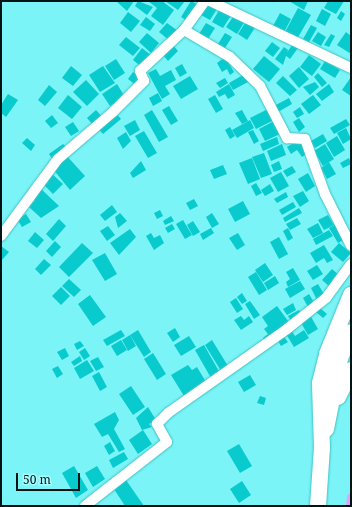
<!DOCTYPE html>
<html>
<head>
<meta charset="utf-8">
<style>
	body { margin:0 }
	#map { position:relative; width:352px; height:507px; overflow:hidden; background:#7bf4f7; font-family:"Noto Serif",serif }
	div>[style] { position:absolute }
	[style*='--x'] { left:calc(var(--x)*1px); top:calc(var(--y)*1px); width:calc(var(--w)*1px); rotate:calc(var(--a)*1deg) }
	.canal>* { height:9px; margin:-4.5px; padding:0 4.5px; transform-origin:4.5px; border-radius:4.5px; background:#e0a4f5 }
	.building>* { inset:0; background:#09cacd }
	.roads { filter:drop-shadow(0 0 1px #43c2c5) drop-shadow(0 0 1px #43c2c5) }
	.minor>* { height:10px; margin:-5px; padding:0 5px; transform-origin:5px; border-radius:5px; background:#fff }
	.primary>* { height:16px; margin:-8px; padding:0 8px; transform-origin:8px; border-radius:8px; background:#fff }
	span { translate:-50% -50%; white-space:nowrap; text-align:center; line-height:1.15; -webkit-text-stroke:3px #a2fdff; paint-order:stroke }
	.frame { position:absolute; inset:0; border:2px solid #001415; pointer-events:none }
	.scale { position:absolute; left:16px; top:473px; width:64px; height:18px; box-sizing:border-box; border:2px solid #001415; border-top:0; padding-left:5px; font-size:12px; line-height:14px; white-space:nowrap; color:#001415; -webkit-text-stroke:3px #a2fdff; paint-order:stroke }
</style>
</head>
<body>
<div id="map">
	<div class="canal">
		<div style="--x:350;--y:506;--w:9;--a:-84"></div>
	</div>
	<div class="building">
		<div style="clip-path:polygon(116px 1px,134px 1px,127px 11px)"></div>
		<div style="clip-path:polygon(138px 1px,153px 7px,147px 15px,135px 6px)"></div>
		<div style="clip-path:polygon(148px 1px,162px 1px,174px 10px,163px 25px,151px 16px,157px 8px)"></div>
		<div style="clip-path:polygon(165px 1px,185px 1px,178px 10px)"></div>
		<div style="clip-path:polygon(191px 1px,199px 5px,189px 22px,181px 17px)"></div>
		<div style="clip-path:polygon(289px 1px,308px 1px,304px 10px)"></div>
		<div style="clip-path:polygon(328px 1px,344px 1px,336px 14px,324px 8px)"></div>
		<div style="clip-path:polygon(208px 3px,217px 9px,210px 20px,201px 15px)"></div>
		<div style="clip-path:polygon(221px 7px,232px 14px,223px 28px,212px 22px)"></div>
		<div style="clip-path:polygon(298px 8px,311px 15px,297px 39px,285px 32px)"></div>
		<div style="clip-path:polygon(322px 9px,331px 14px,325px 26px,316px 21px)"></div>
		<div style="clip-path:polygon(341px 11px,345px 14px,341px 21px,337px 18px)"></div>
		<div style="clip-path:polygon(128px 12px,140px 21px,131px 32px,120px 23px)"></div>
		<div style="clip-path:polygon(280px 13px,291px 19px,284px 32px,273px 26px)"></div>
		<div style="clip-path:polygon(235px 14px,245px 21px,237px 34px,226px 27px)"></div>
		<div style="clip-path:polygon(146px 17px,155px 24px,150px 31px,140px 25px)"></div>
		<div style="clip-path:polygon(247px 20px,256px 26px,247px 40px,238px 34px)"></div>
		<div style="clip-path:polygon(167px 23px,178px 31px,170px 41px,159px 32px)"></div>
		<div style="clip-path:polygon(206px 23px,215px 28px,208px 39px,199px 34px)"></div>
		<div style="clip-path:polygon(311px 25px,317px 28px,309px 42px,303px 39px)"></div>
		<div style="clip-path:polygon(318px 32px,326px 37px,321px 46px,312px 41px)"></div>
		<div style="clip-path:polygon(346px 32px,351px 36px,351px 54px,337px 45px)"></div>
		<div style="clip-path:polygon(147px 33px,159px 43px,151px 53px,139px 42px)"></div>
		<div style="clip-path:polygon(225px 33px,232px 37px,225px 48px,218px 44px)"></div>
		<div style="clip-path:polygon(331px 34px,335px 36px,329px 47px,324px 45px)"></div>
		<div style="clip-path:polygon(126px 37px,140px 48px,133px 56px,119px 45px)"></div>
		<div style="clip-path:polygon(272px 42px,280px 48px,273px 57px,265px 51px)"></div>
		<div style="clip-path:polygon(172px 44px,178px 51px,168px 61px,162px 54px)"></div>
		<div style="clip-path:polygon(293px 44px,298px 48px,290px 59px,285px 55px)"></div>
		<div style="clip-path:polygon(284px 47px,288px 50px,283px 65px,275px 59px)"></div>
		<div style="clip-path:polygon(142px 48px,152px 56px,143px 68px,133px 60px)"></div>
		<div style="clip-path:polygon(309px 55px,321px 64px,312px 76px,300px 67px)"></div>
		<div style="clip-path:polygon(264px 56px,280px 69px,269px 82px,253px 69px)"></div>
		<div style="clip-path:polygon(225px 57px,234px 72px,230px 75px,227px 69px,222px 72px,217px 63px)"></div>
		<div style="clip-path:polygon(116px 59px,125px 73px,114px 80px,105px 66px)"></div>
		<div style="clip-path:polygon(325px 61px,340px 70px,335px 78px,320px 69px)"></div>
		<div style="clip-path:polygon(182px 64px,187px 73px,180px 77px,175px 68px)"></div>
		<div style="clip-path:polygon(71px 66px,82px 75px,73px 86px,62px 78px)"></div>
		<div style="clip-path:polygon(103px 66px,115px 83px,100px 92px,89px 75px)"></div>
		<div style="clip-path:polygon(299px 67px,309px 79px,299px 88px,289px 76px)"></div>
		<div style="clip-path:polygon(156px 69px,160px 76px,171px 70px,176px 80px,165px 86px,170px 94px,162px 99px,148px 73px)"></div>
		<div style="clip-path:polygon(133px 72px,142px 79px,137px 86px,128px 79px)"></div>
		<div style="clip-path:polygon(318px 73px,327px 83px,322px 87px,314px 77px)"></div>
		<div style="clip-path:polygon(243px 75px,248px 82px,233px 90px,229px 83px)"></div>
		<div style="clip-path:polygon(190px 76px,198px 89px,181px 99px,173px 86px)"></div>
		<div style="clip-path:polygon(283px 76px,297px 90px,290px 96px,276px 83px)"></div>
		<div style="clip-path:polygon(351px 77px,351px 96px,342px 90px)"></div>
		<div style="clip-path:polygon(225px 78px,228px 83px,220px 88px,216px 83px)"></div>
		<div style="clip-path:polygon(86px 80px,99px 94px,87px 106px,73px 92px)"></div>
		<div style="clip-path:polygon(315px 82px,319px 87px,310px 95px,303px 87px)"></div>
		<div style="clip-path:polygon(117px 84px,125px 97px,110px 106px,102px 94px)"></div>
		<div style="clip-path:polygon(229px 84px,235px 95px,228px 99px,225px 94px,219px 97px,216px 92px)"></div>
		<div style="clip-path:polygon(329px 84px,334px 92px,322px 101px,316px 94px)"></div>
		<div style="clip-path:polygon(49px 85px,57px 92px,45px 106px,38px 100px)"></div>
		<div style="clip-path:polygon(158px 93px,162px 101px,153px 106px,149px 98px)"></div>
		<div style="clip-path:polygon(8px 94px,18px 100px,6px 117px,1px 113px,1px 105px)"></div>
		<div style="clip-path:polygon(68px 95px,82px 107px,72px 119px,58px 108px)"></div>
		<div style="clip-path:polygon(215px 95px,223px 109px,216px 113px,208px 99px)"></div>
		<div style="clip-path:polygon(313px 95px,321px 105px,309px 114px,301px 104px)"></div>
		<div style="clip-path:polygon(289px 98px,292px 104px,278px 112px,274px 106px)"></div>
		<div style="clip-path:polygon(169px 106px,178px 121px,171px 125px,162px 110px)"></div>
		<div style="clip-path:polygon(300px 107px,304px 114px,297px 118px,293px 112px)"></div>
		<div style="clip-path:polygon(268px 109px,274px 120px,256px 129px,250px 118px)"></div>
		<div style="clip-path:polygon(96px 110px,103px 118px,94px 126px,87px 118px)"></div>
		<div style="clip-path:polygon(152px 110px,168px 137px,159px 142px,144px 115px)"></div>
		<div style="clip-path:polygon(242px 110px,248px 121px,242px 124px,235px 113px)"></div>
		<div style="clip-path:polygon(115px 112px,121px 119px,103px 134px,97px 127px)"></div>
		<div style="clip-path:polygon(52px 115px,58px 123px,51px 128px,45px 121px)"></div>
		<div style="clip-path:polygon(299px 118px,305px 127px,299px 132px,293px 122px)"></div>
		<div style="clip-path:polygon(346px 119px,350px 125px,334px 134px,330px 128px)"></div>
		<div style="clip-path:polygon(135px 120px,140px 130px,130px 136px,124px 126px)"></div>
		<div style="clip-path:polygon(250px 120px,254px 128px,237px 138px,232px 130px)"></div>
		<div style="clip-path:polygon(274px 121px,280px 134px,265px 141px,259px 129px)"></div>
		<div style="clip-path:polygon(73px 122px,79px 131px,71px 136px,65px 127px)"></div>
		<div style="clip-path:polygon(230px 127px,235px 136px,230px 139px,225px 130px)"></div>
		<div style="clip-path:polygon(346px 128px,351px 139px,343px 144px,337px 133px)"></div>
		<div style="clip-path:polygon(253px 130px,259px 141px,254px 144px,248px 132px)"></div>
		<div style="clip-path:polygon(144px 131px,157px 153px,148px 158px,135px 136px)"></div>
		<div style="clip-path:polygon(126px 132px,131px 141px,123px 149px,117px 138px)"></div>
		<div style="clip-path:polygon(323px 134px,327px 141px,315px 148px,311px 141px)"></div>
		<div style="clip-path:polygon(337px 136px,345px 150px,334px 157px,326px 143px)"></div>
		<div style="clip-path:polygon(277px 137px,279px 144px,263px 151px,260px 144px)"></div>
		<div style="clip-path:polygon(27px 138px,35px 145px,31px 151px,22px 143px)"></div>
		<div style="clip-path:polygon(300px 139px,308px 153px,302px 157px,297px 150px,291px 154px,287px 147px)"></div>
		<div style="clip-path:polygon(63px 144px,68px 149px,53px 160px,49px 154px)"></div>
		<div style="clip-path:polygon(282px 144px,286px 155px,271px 161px,267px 151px)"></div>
		<div style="clip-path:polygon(325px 144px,334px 159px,323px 166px,314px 151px)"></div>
		<div style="clip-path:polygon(264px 153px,272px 174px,261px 178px,252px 157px)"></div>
		<div style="clip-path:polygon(66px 155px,85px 176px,70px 190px,52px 168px)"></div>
		<div style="clip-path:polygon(252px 158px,260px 179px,248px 184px,239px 163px)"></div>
		<div style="clip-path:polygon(349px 158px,351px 164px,343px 168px,340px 163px)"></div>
		<div style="clip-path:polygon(141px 161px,146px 170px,133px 178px,130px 173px)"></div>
		<div style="clip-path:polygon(279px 161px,282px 169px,274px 172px,271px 165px)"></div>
		<div style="clip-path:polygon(329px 162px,336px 174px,327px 179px,321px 168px)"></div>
		<div style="clip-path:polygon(223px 165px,227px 174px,214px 179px,210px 170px)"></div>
		<div style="clip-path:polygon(292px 166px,296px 172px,287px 177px,283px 171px)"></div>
		<div style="clip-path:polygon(281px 172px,289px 186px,278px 192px,270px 178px)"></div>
		<div style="clip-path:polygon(51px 173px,63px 184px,53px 194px,42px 183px)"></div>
		<div style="clip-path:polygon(308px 173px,315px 186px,306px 192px,298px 179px)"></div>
		<div style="clip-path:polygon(256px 183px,262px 193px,256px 196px,251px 186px)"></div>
		<div style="clip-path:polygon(270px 184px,274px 191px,265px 196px,261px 190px)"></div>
		<div style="clip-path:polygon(39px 187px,59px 206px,41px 218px,29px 207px,35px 200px,31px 196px)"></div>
		<div style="clip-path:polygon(303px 191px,309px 201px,300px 207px,293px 196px)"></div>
		<div style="clip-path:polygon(286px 192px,288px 197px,277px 203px,274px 199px)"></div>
		<div style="clip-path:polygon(194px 199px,198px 206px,190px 210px,186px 203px)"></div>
		<div style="clip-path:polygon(243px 201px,250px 214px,235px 222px,228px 209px)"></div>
		<div style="clip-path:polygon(293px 202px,296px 207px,282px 215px,279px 210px)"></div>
		<div style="clip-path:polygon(112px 205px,117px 212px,105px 221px,100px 215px)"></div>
		<div style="clip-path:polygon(299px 208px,302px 213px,285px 222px,283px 218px)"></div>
		<div style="clip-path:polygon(160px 210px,163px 216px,157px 219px,154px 213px)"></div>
		<div style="clip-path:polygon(120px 213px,127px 221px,118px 228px,115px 217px)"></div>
		<div style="clip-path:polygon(212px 213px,219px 224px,212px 228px,206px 217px)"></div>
		<div style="clip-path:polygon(26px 214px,31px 222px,22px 227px,17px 219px)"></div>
		<div style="clip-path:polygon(328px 215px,334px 225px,324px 230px,318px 220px)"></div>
		<div style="clip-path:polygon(171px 216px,174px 221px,165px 225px,163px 221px)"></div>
		<div style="clip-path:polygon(297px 218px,301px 224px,290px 230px,286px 224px)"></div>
		<div style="clip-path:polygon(59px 219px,66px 226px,53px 241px,46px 234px)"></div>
		<div style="clip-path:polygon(183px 220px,192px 235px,185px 239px,176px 224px)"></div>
		<div style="clip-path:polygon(193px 221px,200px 232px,193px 236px,187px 225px)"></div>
		<div style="clip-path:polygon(318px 223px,323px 233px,313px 238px,307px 229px)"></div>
		<div style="clip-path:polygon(338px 223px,347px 238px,338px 243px,329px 228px)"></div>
		<div style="clip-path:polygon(172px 224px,175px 229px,168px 233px,165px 228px)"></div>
		<div style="clip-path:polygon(108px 226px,115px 235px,107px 241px,100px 231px)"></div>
		<div style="clip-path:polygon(211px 228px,214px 233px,203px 240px,200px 234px)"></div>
		<div style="clip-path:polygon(288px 228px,293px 238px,288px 241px,283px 231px)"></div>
		<div style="clip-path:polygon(130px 229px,136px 237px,119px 255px,110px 243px)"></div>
		<div style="clip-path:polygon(329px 230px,333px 236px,316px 245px,313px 239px)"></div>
		<div style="clip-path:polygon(35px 232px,44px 240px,37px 248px,28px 241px)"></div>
		<div style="clip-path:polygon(151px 233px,154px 238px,160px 235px,164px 243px,154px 250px,146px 236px)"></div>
		<div style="clip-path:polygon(238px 233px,245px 245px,237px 250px,229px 238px)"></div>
		<div style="clip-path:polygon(279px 237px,288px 254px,279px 259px,270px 242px)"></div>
		<div style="clip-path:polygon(55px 241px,61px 247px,52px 257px,46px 251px)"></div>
		<div style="clip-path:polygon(82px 243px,93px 253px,69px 277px,59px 267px)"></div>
		<div style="clip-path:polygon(339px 243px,351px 253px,343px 262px,331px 252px)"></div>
		<div style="clip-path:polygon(324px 245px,333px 260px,327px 263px,324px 258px,316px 263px,310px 253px)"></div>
		<div style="clip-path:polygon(1px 246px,9px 252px,1px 261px)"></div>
		<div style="clip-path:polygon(105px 253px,117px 274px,105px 281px,92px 260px)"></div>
		<div style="clip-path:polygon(44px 259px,51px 265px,41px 275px,35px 269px)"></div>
		<div style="clip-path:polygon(265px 263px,273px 275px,263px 282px,255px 270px)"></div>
		<div style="clip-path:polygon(317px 265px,323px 274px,313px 280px,307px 271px)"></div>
		<div style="clip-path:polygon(293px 268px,300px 280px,288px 287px,286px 282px,290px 279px,286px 272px)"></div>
		<div style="clip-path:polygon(332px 269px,340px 276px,330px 287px,322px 280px)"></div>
		<div style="clip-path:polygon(256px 272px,267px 290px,259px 295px,248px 277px)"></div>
		<div style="clip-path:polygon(275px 276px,279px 283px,268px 290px,264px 283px)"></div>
		<div style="clip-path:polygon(69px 279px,81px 290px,74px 297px,62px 286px)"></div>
		<div style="clip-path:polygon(300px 281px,305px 289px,290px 298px,285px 289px)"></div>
		<div style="clip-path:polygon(318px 284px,325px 296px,317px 300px,311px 288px)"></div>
		<div style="clip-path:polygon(61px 287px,70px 296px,61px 305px,52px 296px)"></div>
		<div style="clip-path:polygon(242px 293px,247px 301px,242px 304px,237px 297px)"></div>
		<div style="clip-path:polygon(309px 294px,315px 304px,308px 307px,303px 298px)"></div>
		<div style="clip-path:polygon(90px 295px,106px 317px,93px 326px,78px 304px)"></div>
		<div style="clip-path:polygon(236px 298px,243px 309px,237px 313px,230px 302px)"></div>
		<div style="clip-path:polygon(250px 301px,260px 315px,254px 319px,245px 304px)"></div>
		<div style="clip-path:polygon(293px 303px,296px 310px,287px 315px,283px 309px)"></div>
		<div style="clip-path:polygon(277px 306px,291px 325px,266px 342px,263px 338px,268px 334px,264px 329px,268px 326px,262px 317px)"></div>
		<div style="clip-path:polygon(320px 308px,327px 314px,323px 318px,316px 312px)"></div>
		<div style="clip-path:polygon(299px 310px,302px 315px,292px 322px,288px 316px)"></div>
		<div style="clip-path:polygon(310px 315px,318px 329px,308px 335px,300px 321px)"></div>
		<div style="clip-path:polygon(241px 316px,244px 320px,249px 316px,253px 322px,241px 330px,234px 320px)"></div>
		<div style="clip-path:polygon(175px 328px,180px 337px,173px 342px,167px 333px)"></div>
		<div style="clip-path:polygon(121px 330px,125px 336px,107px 346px,103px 340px)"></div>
		<div style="clip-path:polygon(138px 330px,151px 352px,144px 357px,130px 335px)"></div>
		<div style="clip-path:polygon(291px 330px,295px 336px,304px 330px,309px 338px,294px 347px,286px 334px)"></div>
		<div style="clip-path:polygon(130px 335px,136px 346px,128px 351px,122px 340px)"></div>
		<div style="clip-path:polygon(189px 336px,196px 347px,181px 356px,174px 345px)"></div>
		<div style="clip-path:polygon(284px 337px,288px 342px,281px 346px,278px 341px)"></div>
		<div style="clip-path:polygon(121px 340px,127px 350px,117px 356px,111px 346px)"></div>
		<div style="clip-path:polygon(212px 340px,228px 366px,221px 371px,205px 345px)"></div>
		<div style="clip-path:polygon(80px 341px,84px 346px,77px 350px,74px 344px)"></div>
		<div style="clip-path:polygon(204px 345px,220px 373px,211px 378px,195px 350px)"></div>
		<div style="clip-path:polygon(65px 348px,69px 356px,62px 360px,57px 352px)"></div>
		<div style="clip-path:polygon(85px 348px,90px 356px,84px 360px,79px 352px)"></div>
		<div style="clip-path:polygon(153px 353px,166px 374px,157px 380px,144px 359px)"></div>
		<div style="clip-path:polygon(80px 356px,82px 361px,74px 366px,71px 362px)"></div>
		<div style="clip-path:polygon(98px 357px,104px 367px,96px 371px,90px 361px)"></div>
		<div style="clip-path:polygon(87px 360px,94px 371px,80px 379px,74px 368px)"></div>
		<div style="clip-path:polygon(188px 365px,192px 370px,197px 367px,206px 382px,184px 396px,171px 375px)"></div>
		<div style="clip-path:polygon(58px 366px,63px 374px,57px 378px,52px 369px)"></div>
		<div style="clip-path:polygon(99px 372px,107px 387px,100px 391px,92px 376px)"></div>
		<div style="clip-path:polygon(250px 375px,256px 385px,244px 392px,238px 382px)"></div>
		<div style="clip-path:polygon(131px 386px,145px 407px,133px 415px,119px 394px)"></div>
		<div style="clip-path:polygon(260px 396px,266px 398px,264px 405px,257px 403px)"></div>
		<div style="clip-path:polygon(148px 407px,156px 420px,149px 424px,152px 427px,142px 430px,136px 418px)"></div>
		<div style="clip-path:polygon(115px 412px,119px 420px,114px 429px,125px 449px,119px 452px,108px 434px,102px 437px,94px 424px)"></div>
		<div style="clip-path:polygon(143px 430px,152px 444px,138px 454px,129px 440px)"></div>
		<div style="clip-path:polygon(110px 442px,115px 451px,109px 455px,104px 446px)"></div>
		<div style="clip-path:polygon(239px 444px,252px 466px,240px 473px,227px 451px)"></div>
		<div style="clip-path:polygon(124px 452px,128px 459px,113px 468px,109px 460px)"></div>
		<div style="clip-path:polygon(74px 466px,88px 490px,76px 498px,62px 473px)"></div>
		<div style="clip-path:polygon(97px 466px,105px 479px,93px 487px,85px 473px)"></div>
		<div style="clip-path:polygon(126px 480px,144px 506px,125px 506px,114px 489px)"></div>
		<div style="clip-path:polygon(242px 481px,251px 495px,239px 503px,230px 489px)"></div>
	</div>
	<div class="roads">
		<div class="minor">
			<div style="--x:210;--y:1;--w:156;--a:25.4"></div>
			<div style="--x:184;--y:30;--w:53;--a:30.4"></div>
			<div style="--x:230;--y:57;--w:42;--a:44"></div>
			<div style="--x:260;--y:86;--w:59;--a:62.6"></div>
			<div style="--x:287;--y:138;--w:18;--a:3"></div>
			<div style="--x:305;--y:139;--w:59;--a:70"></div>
			<div style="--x:325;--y:194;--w:58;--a:63.4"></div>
			<div style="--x:1;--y:236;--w:96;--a:-53.5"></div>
			<div style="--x:58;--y:159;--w:72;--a:-40.5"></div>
			<div style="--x:113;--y:112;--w:44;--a:-45"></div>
			<div style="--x:144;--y:81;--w:11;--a:-112"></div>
			<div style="--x:140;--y:71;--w:60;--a:-43"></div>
			<div style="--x:184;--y:30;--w:36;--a:-54"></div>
			<div style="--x:85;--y:506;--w:104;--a:-38"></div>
			<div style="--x:167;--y:442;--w:21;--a:-119"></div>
			<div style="--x:157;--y:424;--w:16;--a:-45"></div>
			<div style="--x:168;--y:413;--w:146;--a:-35.2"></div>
			<div style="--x:287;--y:329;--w:50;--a:-38.5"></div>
			<div style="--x:326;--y:298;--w:42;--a:-53.7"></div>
		</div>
		<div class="primary">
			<div style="--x:338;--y:397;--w:30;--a:-64"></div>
			<div style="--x:326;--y:429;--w:72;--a:-78.8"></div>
			<div style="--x:340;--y:358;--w:28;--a:-67"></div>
			<div style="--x:318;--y:506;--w:58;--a:-86.1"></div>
			<div style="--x:322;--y:448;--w:65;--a:-91.8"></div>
			<div style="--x:320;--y:383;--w:30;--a:-76"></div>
			<div style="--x:327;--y:354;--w:64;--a:-67.9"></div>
		</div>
	</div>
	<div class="frame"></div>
	<div class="scale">50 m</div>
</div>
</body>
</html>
